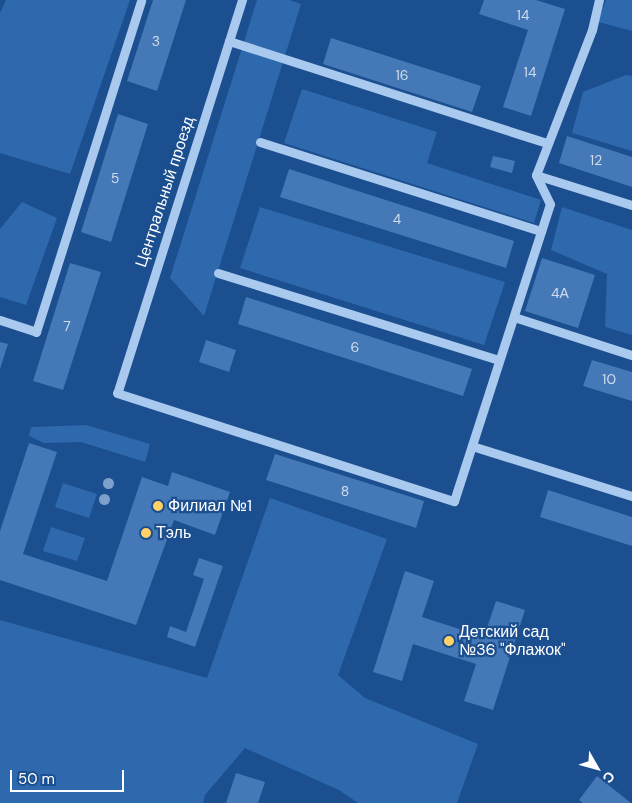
<!DOCTYPE html>
<html>
<head>
<meta charset="utf-8">
<style>
	body { margin:0 }
	#map { position:relative; width:632px; height:803px; overflow:hidden; background:#1b4f8f; font-family:"DM Sans",sans-serif }
	div>[style] { position:absolute }
	[style*='--x'] { left:calc(var(--x)*1px); top:calc(var(--y)*1px); width:calc(var(--w)*1px); rotate:calc(var(--a)*1deg) }
	.green>* { inset:0; background:#2e69ad }
	.building>* { inset:0; background:#4478b7 }
	.minor>* { height:9px; margin:-4.5px; padding:0 4.5px; transform-origin:4.5px; border-radius:4.5px; background:#a9c9ee }
	.trees>* { width:11px; height:11px; margin:-5.5px; border-radius:50%; background:#7ea0ca }
	.dots>* { width:14px; height:14px; translate:-50% -50%; box-sizing:border-box; border:2px solid #1b4f8f; border-radius:50% }
	span { translate:-50% -50%; white-space:nowrap; text-align:center; line-height:1.15; -webkit-text-stroke:4.5px #1b4f8f; paint-order:stroke }
	.number-label { font-size:14px; color:#d0dded }
	.number-label span { -webkit-text-stroke-width:0 }
	.street-label { font-size:16px; color:#fff }
	.poi-label { font-size:16px; color:#fff }
	.left { translate:0 -50%; text-align:left }
	.north { position:absolute; left:572px; top:743px; width:50px; height:50px; -webkit-text-stroke:4px #1b4f8f; paint-order:stroke; rotate:128deg; font-size:14px; font-weight:700; line-height:20px; text-align:center; color:#fff }
	.north::after { content:''; display:block; margin:auto; width:18px; height:22px; background:#fff; clip-path:polygon(50% 0,100% 100%,50% 72%,0 100%) }
	.scale { position:absolute; left:10px; top:770px; width:114px; height:22px; box-sizing:border-box; border:2px solid #fff; border-top:0; padding-left:6px; font-size:15px; line-height:18px; white-space:nowrap; color:#fff; -webkit-text-stroke:4px #1b4f8f; paint-order:stroke }
</style>
</head>
<body>
<div id="map">
	<div class="green">
		<div style="clip-path:polygon(6px 0,130px 0,70px 174px,0 153px,0 13px)"></div>
		<div style="clip-path:polygon(257px 0,289px 0,301px 4px,204px 316px,170px 278px)"></div>
		<div style="clip-path:polygon(606px 0,632px 0,632px 31px,598px 22px)"></div>
		<div style="clip-path:polygon(626px 75px,632px 76px,632px 151px,572px 133px,583px 92px)"></div>
		<div style="clip-path:polygon(302px 89px,437px 132px,427px 163px,541px 200px,534px 223px,284px 143px)"></div>
		<div style="clip-path:polygon(22px 202px,57px 218px,26px 305px,0 297px,0 229px)"></div>
		<div style="clip-path:polygon(260px 207px,505px 282px,484px 345px,240px 268px)"></div>
		<div style="clip-path:polygon(562px 207px,632px 230px,632px 335px,605px 327px,607px 274px,551px 250px)"></div>
		<div style="clip-path:polygon(86px 425px,150px 444px,145px 462px,81px 442px,44px 443px,29px 436px,31px 427px)"></div>
		<div style="clip-path:polygon(63px 483px,97px 494px,89px 518px,55px 507px)"></div>
		<div style="clip-path:polygon(270px 498px,387px 539px,338px 675px,365px 698px,478px 744px,457px 803px,358px 803px,339px 790px,245px 748px,205px 795px,203px 803px,0 803px,0 620px,207px 678px)"></div>
		<div style="clip-path:polygon(51px 527px,85px 538px,77px 561px,43px 551px)"></div>
	</div>
	<div class="building">
		<div style="clip-path:polygon(153px 0,186px 0,157px 91px,127px 81px)"></div>
		<div style="clip-path:polygon(484px 0,536px 0,565px 9px,531px 116px,503px 107px,528px 30px,479px 14px)"></div>
		<div style="clip-path:polygon(331px 38px,481px 86px,472px 112px,323px 64px)"></div>
		<div style="clip-path:polygon(118px 114px,148px 124px,111px 242px,81px 232px)"></div>
		<div style="clip-path:polygon(567px 136px,632px 157px,632px 187px,559px 163px)"></div>
		<div style="clip-path:polygon(493px 156px,515px 161px,512px 173px,490px 167px)"></div>
		<div style="clip-path:polygon(289px 169px,514px 241px,506px 268px,280px 197px)"></div>
		<div style="clip-path:polygon(542px 258px,595px 275px,578px 328px,525px 311px)"></div>
		<div style="clip-path:polygon(70px 263px,101px 272px,63px 390px,33px 381px)"></div>
		<div style="clip-path:polygon(246px 297px,472px 369px,463px 396px,238px 324px)"></div>
		<div style="clip-path:polygon(206px 340px,236px 350px,229px 372px,199px 362px)"></div>
		<div style="clip-path:polygon(0 342px,8px 344px,0 369px)"></div>
		<div style="clip-path:polygon(592px 360px,632px 372px,632px 401px,583px 386px)"></div>
		<div style="clip-path:polygon(29px 443px,57px 452px,23px 554px,107px 581px,142px 477px,168px 486px,172px 472px,230px 492px,215px 535px,174px 520px,136px 625px,0 580px,0 531px)"></div>
		<div style="clip-path:polygon(275px 454px,424px 501px,416px 528px,266px 480px)"></div>
		<div style="clip-path:polygon(548px 490px,632px 517px,632px 546px,540px 517px)"></div>
		<div style="clip-path:polygon(199px 558px,223px 566px,195px 647px,167px 637px,170px 626px,186px 632px,204px 579px,193px 575px)"></div>
		<div style="clip-path:polygon(405px 571px,434px 581px,422px 617px,484px 637px,496px 601px,525px 610px,493px 710px,464px 701px,476px 664px,413px 644px,402px 681px,373px 672px)"></div>
		<div style="clip-path:polygon(236px 773px,265px 782px,258px 803px,226px 803px)"></div>
		<div style="clip-path:polygon(597px 776px,631px 803px,583px 803px,579px 800px)"></div>
	</div>
	<div class="minor">
		<div style="--x:242;--y:0;--w:412;--a:107.6"></div>
		<div style="--x:117;--y:393;--w:354;--a:17.8"></div>
		<div style="--x:454;--y:501;--w:312;--a:-72.1"></div>
		<div style="--x:550;--y:204;--w:32;--a:-116"></div>
		<div style="--x:536;--y:175;--w:155;--a:-68.9"></div>
		<div style="--x:592;--y:30;--w:31;--a:-77"></div>
		<div style="--x:229;--y:41;--w:333;--a:17.8"></div>
		<div style="--x:260;--y:142;--w:295;--a:17.6"></div>
		<div style="--x:536;--y:175;--w:101;--a:17.4"></div>
		<div style="--x:218;--y:273;--w:294;--a:17.2"></div>
		<div style="--x:514;--y:317;--w:124;--a:17.9"></div>
		<div style="--x:0;--y:320;--w:38;--a:18"></div>
		<div style="--x:36;--y:332;--w:348;--a:-72.4"></div>
		<div style="--x:472;--y:446;--w:168;--a:17.4"></div>
	</div>
	<div class="trees">
		<div style="left:108px;top:483px"></div>
		<div style="left:104px;top:499px"></div>
	</div>
	<div class="dots">
		<div style="left:158px;top:506px;background:#ffd166"></div>
		<div style="left:146px;top:533px;background:#ffd166"></div>
		<div style="left:449px;top:641px;background:#ffd166"></div>
	</div>
	<div class="number-label">
		<span style="left:523px;top:15px">14</span>
		<span style="left:156px;top:41px">3</span>
		<span style="left:530px;top:72px">14</span>
		<span style="left:402px;top:75px">16</span>
		<span style="left:596px;top:160px">12</span>
		<span style="left:115px;top:178px">5</span>
		<span style="left:397px;top:219px">4</span>
		<span style="left:560px;top:293px">4А</span>
		<span style="left:67px;top:326px">7</span>
		<span style="left:355px;top:347px">6</span>
		<span style="left:609px;top:379px">10</span>
		<span style="left:345px;top:491px">8</span>
	</div>
	<div class="street-label">
		<span style="left:165px;top:192px;rotate:-72deg">Центральный проезд</span>
	</div>
	<div class="poi-label">
		<span class="left" style="left:168px;top:506px">Филиал №1</span>
		<span class="left" style="left:156px;top:533px">Тэль</span>
		<span class="left" style="left:459px;top:641px">Детский сад<br>№36 "Флажок"</span>
	</div>
	<div class="north">С</div>
	<div class="scale">50 m</div>
</div>
</body>
</html>
